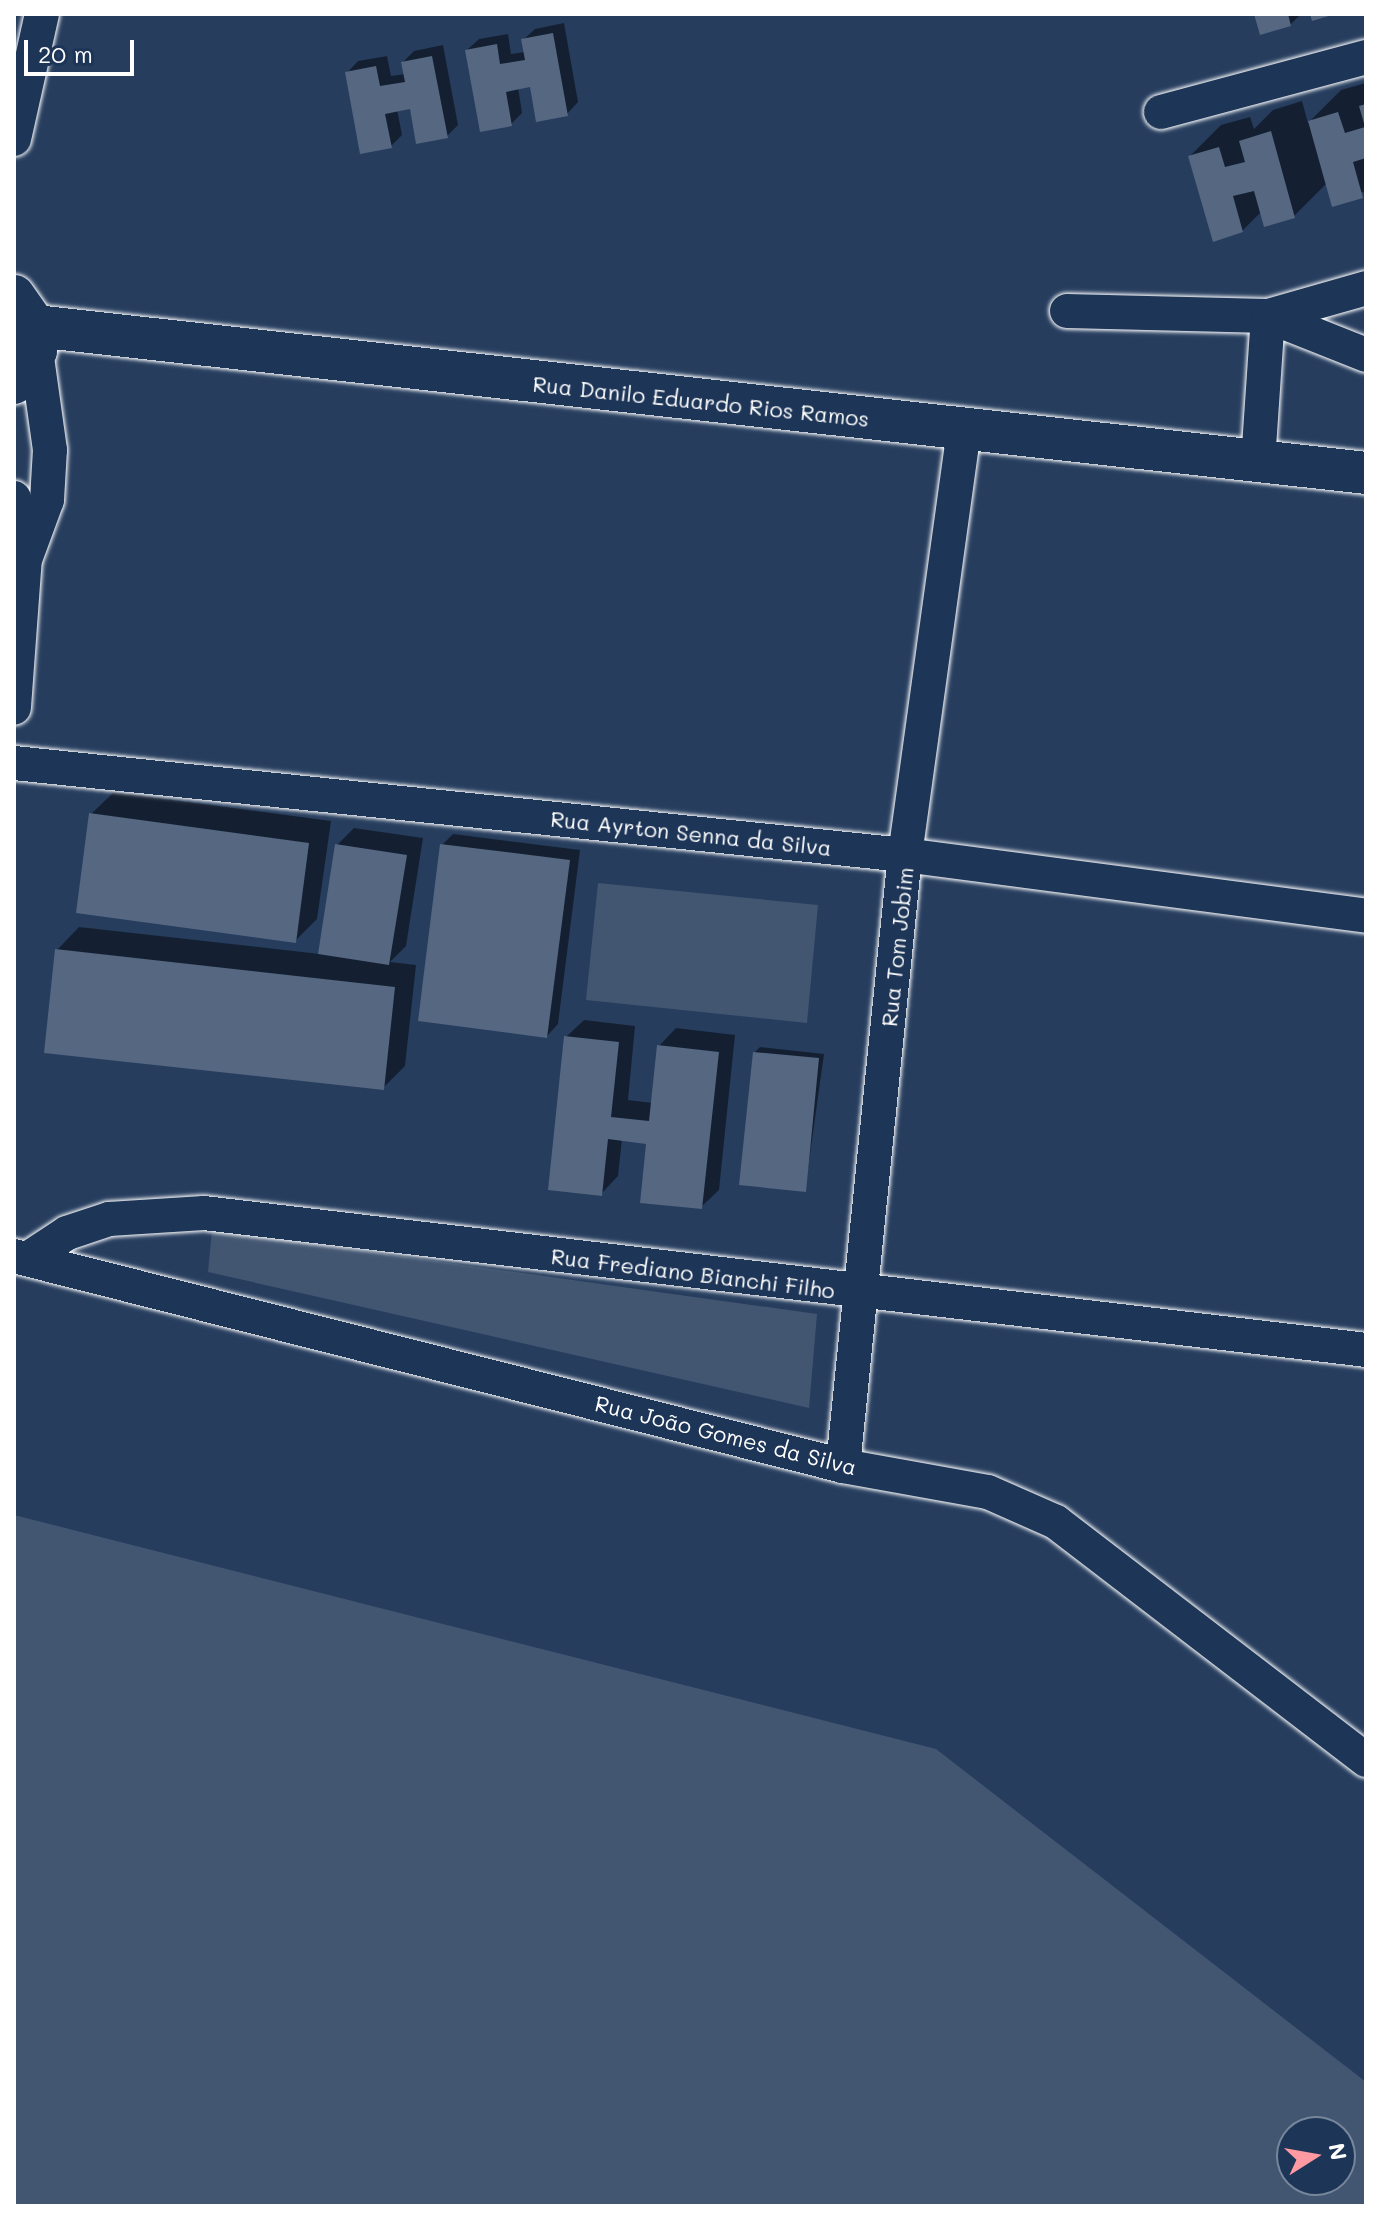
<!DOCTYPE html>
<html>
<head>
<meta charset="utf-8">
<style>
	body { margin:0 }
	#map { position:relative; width:1380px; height:2220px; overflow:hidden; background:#263d5e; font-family:Mali,sans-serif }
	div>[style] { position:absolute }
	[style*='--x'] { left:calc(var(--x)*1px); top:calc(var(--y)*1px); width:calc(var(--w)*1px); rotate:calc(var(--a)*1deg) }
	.green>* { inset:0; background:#425672 }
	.shadow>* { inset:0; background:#0007 }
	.building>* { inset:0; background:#556781 }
	.roads { filter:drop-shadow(0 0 2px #fff) drop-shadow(0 0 2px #fff) }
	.minor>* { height:34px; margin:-17px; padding:0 17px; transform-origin:17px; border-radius:17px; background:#1d3557 }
	.tertiary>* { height:42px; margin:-21px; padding:0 21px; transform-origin:21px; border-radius:21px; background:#1d3557 }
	span { translate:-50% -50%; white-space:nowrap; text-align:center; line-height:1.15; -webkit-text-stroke:6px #1d3557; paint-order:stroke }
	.street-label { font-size:22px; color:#fff }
	.frame { position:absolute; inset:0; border:16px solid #fff; pointer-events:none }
	.north { position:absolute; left:1276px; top:2116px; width:80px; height:80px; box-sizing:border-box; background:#1d3557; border:2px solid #77869a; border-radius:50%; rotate:79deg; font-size:22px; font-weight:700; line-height:32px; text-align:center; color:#fff }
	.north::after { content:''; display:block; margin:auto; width:28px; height:36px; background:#ff9aa2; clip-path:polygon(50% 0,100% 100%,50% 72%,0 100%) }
	.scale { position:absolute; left:24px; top:40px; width:110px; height:36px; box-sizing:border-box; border:4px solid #fff; border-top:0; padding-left:10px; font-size:24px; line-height:28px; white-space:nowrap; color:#fff; -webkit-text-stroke:6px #1d3557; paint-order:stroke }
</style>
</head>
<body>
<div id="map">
	<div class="green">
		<div style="clip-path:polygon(598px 883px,818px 905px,807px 1023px,586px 1000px)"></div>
		<div style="clip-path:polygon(212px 1230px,817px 1314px,809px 1408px,208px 1272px)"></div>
		<div style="clip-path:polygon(evenodd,14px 1515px,936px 1749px,1366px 2082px,1366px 2206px,14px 2206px,14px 1515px,1292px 2132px,1340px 2132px,1340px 2180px,1292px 2180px,1292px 2132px)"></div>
	</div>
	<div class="shadow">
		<div style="clip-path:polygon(1256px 14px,1301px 14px,1290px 25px)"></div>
		<div style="clip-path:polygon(564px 23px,578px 102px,567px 114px,531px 85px,518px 87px,522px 113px,511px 124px,467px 50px,479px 39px,508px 34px,511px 54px,525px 52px,523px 40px,535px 29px)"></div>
		<div style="clip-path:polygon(443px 45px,458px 125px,447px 136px,411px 107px,397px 109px,402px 135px,391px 146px,347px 73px,358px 61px,387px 56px,391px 76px,405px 74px,403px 62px,414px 51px)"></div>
		<div style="clip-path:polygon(1366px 83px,1366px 193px,1327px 183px,1294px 216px,1262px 211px,1242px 231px,1190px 156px,1221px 125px,1250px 117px,1254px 129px,1273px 110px,1302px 101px,1308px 123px,1341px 90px)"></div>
		<div style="clip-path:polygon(114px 792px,331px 821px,317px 919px,295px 941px,91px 814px)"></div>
		<div style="clip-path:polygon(354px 828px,423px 838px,406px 946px,390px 962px,416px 965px,405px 1066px,383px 1088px,57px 950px,79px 927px,320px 954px,337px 845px)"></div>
		<div style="clip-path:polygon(453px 834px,580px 850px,558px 1024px,547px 1036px,442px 845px)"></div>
		<div style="clip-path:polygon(584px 1020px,635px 1026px,628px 1100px,653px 1103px,659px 1046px,676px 1028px,735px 1035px,719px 1190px,701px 1207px,649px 1142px,622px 1139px,618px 1176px,601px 1194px,566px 1037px)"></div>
		<div style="clip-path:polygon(760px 1047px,824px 1054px,805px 1190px,755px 1052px)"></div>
	</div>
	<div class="building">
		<div style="clip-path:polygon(1254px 14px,1288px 14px,1291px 26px,1260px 35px)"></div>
		<div style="clip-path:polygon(1310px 14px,1332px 14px,1332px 15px,1312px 21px)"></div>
		<div style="clip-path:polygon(553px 33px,568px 116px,536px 122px,530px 87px,506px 92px,512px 126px,480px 132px,465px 50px,497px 44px,500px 64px,525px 60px,521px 39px)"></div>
		<div style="clip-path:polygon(432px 56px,448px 138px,416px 144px,410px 109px,385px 114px,392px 148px,360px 154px,345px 72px,376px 66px,380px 86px,405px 82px,401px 62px)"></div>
		<div style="clip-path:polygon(1366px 104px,1366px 158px,1353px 162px,1363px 198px,1332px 207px,1308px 121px,1338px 112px,1345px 133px,1365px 127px,1359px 106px)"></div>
		<div style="clip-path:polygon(1271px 131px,1295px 218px,1264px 227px,1254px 191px,1233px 196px,1243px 232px,1213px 242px,1188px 156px,1219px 147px,1225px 167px,1245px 162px,1239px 141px)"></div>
		<div style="clip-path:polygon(89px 813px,309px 843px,296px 943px,76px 913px)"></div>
		<div style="clip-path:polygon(335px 844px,407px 855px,389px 965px,318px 954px)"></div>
		<div style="clip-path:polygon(440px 844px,570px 860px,547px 1038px,418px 1021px)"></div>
		<div style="clip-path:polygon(55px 949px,395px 987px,384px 1090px,44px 1053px)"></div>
		<div style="clip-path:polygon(564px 1036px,619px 1042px,611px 1117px,649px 1121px,657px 1045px,719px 1052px,702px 1209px,640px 1203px,646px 1144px,608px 1139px,602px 1196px,548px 1190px)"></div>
		<div style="clip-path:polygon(753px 1052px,819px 1058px,806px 1192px,739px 1185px)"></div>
	</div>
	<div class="roads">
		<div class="minor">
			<div style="--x:1161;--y:112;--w:212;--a:-15"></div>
			<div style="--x:14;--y:139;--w:128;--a:-77.4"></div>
			<div style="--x:1067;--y:311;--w:201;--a:1.4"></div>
			<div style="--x:1268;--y:316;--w:102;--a:-15.9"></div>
			<div style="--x:1258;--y:462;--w:146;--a:-86.1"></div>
			<div style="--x:1268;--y:316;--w:105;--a:21.7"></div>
			<div style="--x:14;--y:498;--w:60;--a:79.4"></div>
			<div style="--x:25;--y:557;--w:151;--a:94.2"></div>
			<div style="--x:26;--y:557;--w:61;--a:-69.8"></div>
			<div style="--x:47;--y:500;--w:50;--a:-86.6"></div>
			<div style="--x:50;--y:450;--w:100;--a:-98"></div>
			<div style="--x:14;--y:763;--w:896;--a:5.9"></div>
			<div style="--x:905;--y:855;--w:465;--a:7.5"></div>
			<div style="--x:14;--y:1256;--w:855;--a:14.21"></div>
			<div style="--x:843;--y:1466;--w:147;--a:10.2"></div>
			<div style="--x:988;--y:1492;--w:74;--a:23.8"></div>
			<div style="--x:1056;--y:1522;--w:391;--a:37.5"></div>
			<div style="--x:29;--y:1258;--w:45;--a:-33.3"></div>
			<div style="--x:67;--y:1233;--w:44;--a:-18.4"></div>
			<div style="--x:109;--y:1219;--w:95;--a:-3.6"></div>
			<div style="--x:204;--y:1213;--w:1170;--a:6.72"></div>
			<div style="--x:843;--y:1466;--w:614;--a:-84.21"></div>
			<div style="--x:905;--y:855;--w:429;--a:-82.1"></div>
		</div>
		<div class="tertiary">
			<div style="--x:14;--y:296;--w:37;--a:55"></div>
			<div style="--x:35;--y:326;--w:25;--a:88"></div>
			<div style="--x:36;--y:351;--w:39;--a:125"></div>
			<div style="--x:35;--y:326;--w:1339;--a:6.3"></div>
		</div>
	</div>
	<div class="street-label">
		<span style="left:701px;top:401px;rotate:6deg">Rua Danilo Eduardo Rios Ramos</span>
		<span style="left:691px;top:833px;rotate:6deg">Rua Ayrton Senna da Silva</span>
		<span style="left:897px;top:947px;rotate:-84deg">Rua Tom Jobim</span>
		<span style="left:693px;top:1273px;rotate:7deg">Rua Frediano Bianchi Filho</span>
		<span style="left:726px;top:1435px;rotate:14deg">Rua João Gomes da Silva</span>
	</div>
	<div class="frame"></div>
	<div class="north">N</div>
	<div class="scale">20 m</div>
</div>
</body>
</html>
